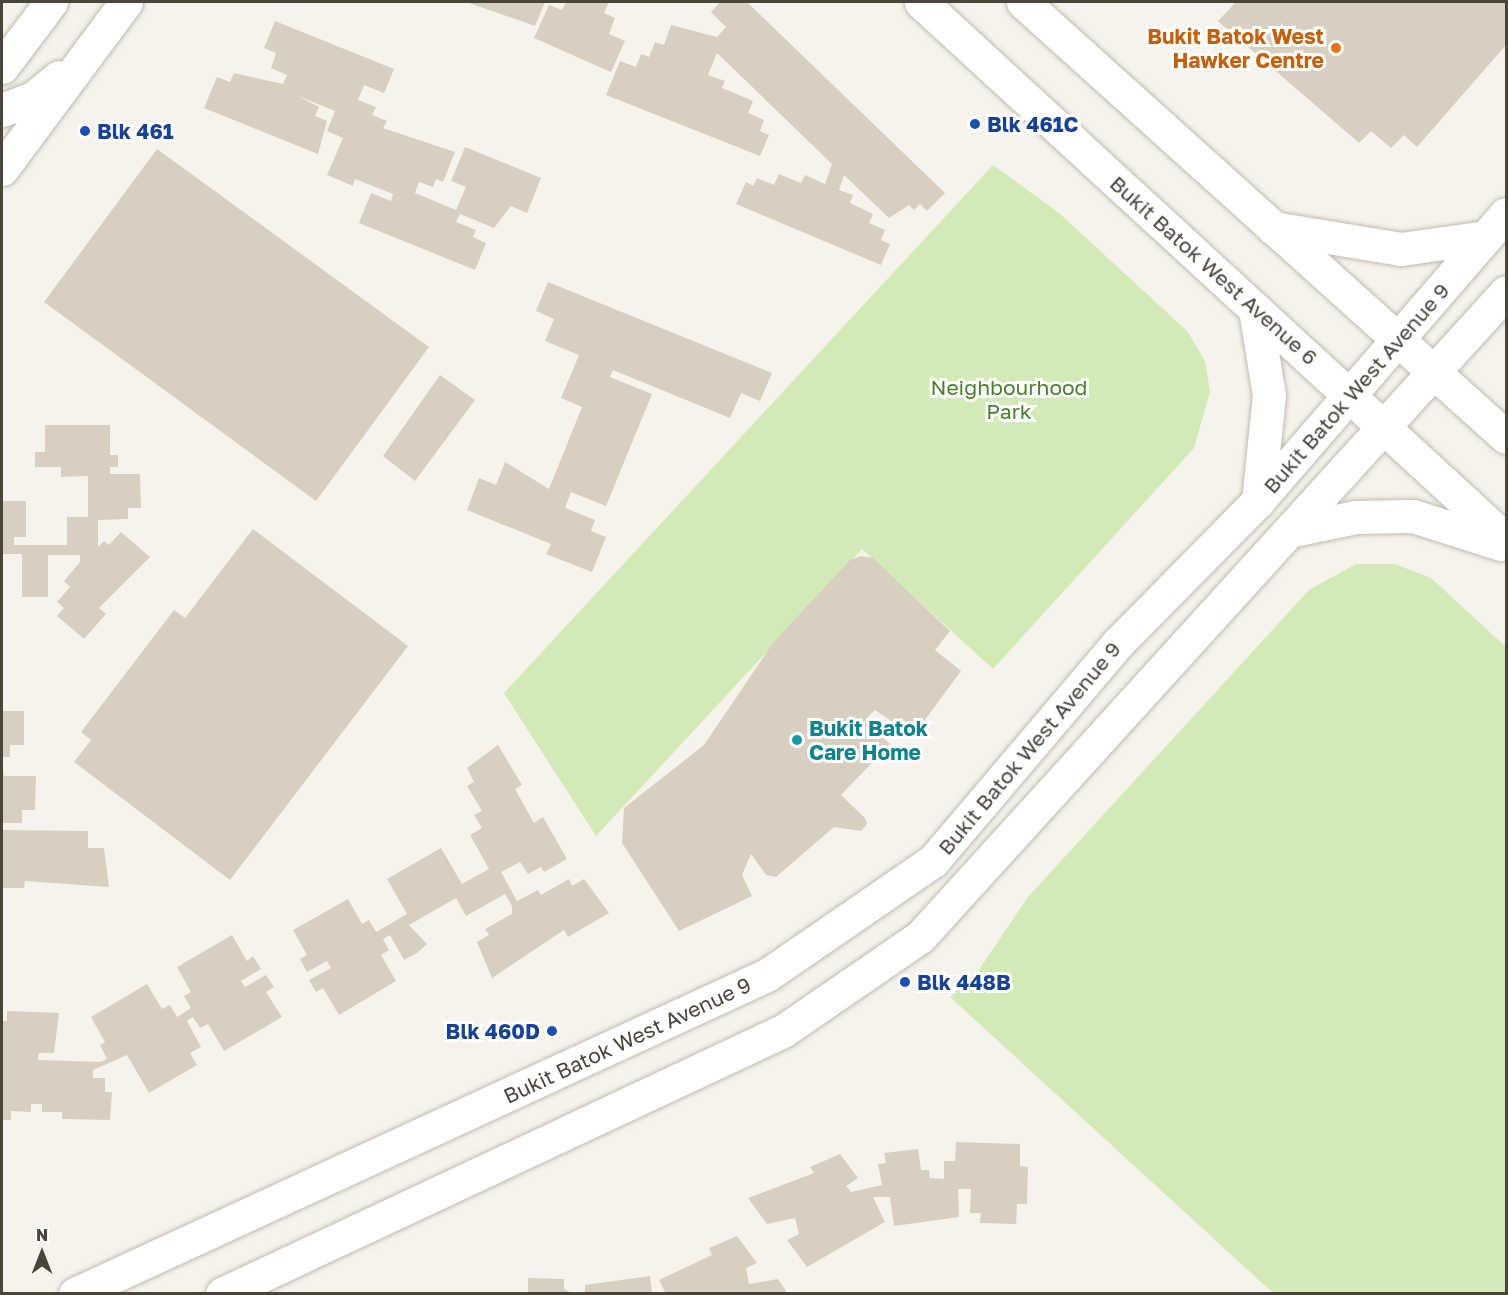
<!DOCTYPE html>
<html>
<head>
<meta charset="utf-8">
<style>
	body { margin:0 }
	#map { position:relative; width:1508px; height:1295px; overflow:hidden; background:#f6f3ec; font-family:"Golos Text",sans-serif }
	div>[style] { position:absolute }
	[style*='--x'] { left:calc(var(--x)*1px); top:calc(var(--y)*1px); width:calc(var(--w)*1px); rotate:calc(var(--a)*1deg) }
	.green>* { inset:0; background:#d2eab5 }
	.building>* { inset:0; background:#d8cfc1 }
	.roads { filter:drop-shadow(0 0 2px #c2bbae) drop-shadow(0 0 2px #c2bbae) }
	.minor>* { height:33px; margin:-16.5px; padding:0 16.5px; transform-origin:16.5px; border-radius:16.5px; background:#fff }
	.dots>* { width:16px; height:16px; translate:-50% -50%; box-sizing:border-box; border:3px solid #fff; border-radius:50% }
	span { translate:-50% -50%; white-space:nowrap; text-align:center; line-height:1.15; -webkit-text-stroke:6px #fff; paint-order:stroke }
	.food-label { font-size:21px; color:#c56008; font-weight:700 }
	.right { translate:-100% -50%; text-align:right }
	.transit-label { font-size:21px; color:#164399; font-weight:700 }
	.left { translate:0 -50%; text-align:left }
	.street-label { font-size:21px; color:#4b4439 }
	.park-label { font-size:21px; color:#4a7f2a }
	.culture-label { font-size:21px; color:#0d838f; font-weight:700 }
	.frame { position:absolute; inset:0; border:3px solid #4b4439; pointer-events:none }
	.north { position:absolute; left:12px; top:1223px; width:60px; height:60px; -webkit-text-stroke:4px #fff; paint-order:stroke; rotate:0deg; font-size:16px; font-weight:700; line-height:24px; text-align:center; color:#4b4439 }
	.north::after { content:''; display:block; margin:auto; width:21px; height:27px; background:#4b4439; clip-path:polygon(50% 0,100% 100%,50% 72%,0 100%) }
</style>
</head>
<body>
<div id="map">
	<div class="green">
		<div style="clip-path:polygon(993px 165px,1059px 213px,1187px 331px,1205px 361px,1210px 392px,1194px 448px,993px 669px,862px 549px,596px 836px,504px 693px)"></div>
		<div style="clip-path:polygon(1356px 564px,1395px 564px,1431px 578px,1506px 647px,1506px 1293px,1273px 1293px,950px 997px,976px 974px,1028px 897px,1309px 590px)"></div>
	</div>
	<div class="building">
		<div style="clip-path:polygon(466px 2px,545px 2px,535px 26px)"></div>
		<div style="clip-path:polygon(566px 2px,609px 2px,604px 13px,615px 18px,609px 34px,625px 41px,611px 72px,534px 38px,549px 5px,562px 10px)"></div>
		<div style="clip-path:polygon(720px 2px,747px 2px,945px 193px,927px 211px,920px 204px,914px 210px,909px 205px,889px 218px,844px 175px,839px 190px,853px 195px,850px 203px,873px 214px,869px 223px,885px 230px,881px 240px,890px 244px,881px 265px,736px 204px,746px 182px,753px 186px,757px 178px,774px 185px,779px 174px,801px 183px,805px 175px,825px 184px,832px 164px,717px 53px,708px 75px,725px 81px,722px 88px,753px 101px,748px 113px,764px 120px,760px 131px,769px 135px,760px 156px,606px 95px,620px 61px,636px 67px,641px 54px,649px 57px,655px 42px,664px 45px,671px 25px,717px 37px,726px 27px,711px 12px)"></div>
		<div style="clip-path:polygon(1236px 2px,1506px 2px,1506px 45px,1417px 147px,1404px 135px,1391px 148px,1371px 131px,1359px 143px,1218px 21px)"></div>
		<div style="clip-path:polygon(275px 21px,394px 69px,384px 93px,364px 85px,358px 100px,376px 107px,372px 115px,387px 121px,383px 128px,455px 152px,443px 182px,436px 179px,433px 187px,419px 182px,415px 193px,456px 210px,466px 187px,451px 181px,465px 147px,541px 178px,527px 213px,511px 206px,494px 228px,460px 214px,456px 222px,476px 230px,473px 237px,486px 243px,475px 270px,359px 223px,371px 193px,391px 201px,393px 194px,355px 179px,353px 186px,327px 175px,343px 138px,327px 131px,335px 111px,298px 96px,319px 107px,315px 116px,327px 121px,318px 154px,204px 108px,217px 77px,230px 82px,234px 73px,283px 84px,287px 75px,271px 68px,276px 53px,264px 48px)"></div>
		<div style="clip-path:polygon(157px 149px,429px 347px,316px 501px,44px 302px)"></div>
		<div style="clip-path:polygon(548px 282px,772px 373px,760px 401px,741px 393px,730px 418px,613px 370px,610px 377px,652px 394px,606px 506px,571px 492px,565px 508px,595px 520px,591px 531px,606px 537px,592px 572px,546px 554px,551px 544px,467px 510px,479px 478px,496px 485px,505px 462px,549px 489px,582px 407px,561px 398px,579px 355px,545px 341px,554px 319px,536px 311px)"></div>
		<div style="clip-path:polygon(440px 375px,475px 400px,415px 481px,383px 456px)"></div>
		<div style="clip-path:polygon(45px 425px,110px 425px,110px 455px,118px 455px,118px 467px,110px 467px,110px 474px,140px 474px,141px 508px,128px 508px,128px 519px,98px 520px,98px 547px,104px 541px,109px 545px,121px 532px,150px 557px,99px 608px,106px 614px,84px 639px,57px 616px,64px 608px,57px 602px,70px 587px,64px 581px,80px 562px,80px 555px,48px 555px,48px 597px,22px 597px,22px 554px,2px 554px,2px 501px,26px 501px,26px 537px,14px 537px,14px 545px,67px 545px,67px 517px,88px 517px,88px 476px,61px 477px,61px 467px,35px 467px,35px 452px,45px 452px)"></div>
		<div style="clip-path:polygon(253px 529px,408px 646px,230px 880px,74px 762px,91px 740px,81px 732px,174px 610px,185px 618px)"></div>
		<div style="clip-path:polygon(861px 556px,873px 558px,950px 631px,935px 650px,961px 671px,913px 736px,875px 710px,865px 720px,890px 744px,841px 795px,865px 818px,867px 824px,861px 831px,834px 827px,776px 877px,766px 875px,751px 854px,742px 875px,752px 896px,679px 931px,622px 843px,624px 808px,704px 745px,773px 643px,850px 560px)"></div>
		<div style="clip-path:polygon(2px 711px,24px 711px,24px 745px,10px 745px,10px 757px,2px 757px)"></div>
		<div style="clip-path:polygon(498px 745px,522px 785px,515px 789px,534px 823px,543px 817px,567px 859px,544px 872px,541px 867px,528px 874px,520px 862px,501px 872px,517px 901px,538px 890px,541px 895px,569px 879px,572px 886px,584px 879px,609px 913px,568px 937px,564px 930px,492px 978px,477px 942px,489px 935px,485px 929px,512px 914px,512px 906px,505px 894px,466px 916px,456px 898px,409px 925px,427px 944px,417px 953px,404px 960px,390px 935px,383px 939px,389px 950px,381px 955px,396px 981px,339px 1015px,323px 988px,316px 992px,309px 980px,331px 968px,327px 961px,307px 972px,300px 959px,307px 955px,293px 930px,348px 899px,362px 924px,369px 920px,376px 932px,407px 914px,387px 879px,441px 848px,462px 884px,489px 869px,470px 835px,482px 828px,474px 815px,482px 811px,467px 786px,474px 782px,467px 768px)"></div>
		<div style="clip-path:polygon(2px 765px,4px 776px,36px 776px,35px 810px,22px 810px,22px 823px,2px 823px)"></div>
		<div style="clip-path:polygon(2px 830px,88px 831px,88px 848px,104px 848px,109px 887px,25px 881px,24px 888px,2px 888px)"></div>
		<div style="clip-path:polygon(232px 935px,247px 961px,253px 956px,261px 969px,241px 981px,245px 987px,266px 975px,274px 987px,266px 992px,282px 1017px,224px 1051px,208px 1024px,200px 1028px,193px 1017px,187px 1021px,201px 1047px,190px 1053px,197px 1065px,149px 1093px,127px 1055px,93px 1070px,93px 1078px,105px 1078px,105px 1092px,112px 1092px,110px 1120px,62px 1119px,62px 1112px,42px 1112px,42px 1104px,31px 1104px,31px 1112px,11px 1111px,11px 1120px,2px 1120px,2px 1021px,7px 1021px,7px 1011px,59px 1013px,54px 1053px,39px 1053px,38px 1060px,100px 1062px,107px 1059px,100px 1045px,105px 1042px,91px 1017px,147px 984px,162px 1009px,170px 1005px,177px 1017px,191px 1008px,184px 996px,191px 992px,177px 967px)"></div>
		<div style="clip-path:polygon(956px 1142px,1020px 1144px,1020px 1166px,1028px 1167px,1027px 1204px,1017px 1204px,1016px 1224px,980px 1223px,981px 1213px,970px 1213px,971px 1189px,958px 1189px,959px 1217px,894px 1226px,890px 1197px,873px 1197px,885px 1222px,807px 1267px,787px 1240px,799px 1234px,795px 1218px,767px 1224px,748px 1198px,814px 1173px,810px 1167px,840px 1154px,858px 1178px,846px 1186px,851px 1192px,882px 1185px,878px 1164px,886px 1163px,884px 1153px,918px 1149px,921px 1170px,929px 1170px,930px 1178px,944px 1179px,944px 1161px,955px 1161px)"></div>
		<div style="clip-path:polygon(737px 1236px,757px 1263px,746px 1268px,749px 1284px,778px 1279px,788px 1294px,666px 1294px,659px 1280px,712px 1255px,709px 1248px)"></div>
		<div style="clip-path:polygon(650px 1276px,652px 1294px,585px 1294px,585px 1285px)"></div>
		<div style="clip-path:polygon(528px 1278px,564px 1279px,564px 1289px,574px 1294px,528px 1294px)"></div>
	</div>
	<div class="roads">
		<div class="minor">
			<div style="--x:921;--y:2;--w:795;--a:42.6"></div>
			<div style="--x:1023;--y:2;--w:650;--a:42.01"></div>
			<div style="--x:2;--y:67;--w:81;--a:-53"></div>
			<div style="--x:2;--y:110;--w:33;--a:-21"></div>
			<div style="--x:33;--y:98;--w:33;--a:-39"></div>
			<div style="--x:2;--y:169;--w:208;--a:-53.4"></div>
			<div style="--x:1273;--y:228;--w:130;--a:9.3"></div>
			<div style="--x:1401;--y:249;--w:86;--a:-8"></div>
			<div style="--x:1255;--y:309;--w:87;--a:80.8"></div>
			<div style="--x:1269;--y:395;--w:107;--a:95.9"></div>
			<div style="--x:1293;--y:530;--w:64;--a:-11.7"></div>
			<div style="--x:1356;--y:517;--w:57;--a:-1"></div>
			<div style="--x:1413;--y:516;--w:92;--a:17.7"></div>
			<div style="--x:75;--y:1294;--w:762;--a:-24.75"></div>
			<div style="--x:767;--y:975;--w:201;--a:-34.5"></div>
			<div style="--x:933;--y:861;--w:285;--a:-49.7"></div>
			<div style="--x:1117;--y:644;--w:201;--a:-45.4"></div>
			<div style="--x:1258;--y:501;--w:379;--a:-49.2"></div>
			<div style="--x:222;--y:1294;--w:620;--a:-25.12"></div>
			<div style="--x:783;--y:1031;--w:166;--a:-34.5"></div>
			<div style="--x:920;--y:937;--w:871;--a:-47.74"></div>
		</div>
	</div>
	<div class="dots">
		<div style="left:1336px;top:48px;background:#e8710a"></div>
		<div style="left:975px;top:124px;background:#1a4fb4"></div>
		<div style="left:85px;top:131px;background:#1a4fb4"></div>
		<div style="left:797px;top:740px;background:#0f9aa8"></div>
		<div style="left:905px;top:982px;background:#1a4fb4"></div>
		<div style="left:552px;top:1031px;background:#1a4fb4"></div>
	</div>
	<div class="food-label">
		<span class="right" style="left:1324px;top:48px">Bukit Batok West<br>Hawker Centre</span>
	</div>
	<div class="transit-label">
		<span class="left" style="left:987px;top:124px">Blk 461C</span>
		<span class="left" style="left:97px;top:131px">Blk 461</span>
		<span class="left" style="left:917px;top:982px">Blk 448B</span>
		<span class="right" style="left:540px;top:1031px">Blk 460D</span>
	</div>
	<div class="street-label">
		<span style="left:1214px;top:270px;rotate:42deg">Bukit Batok West Avenue 6</span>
		<span style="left:1356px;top:388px;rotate:-49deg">Bukit Batok West Avenue 9</span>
		<span style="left:1029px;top:748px;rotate:-50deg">Bukit Batok West Avenue 9</span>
		<span style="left:627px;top:1040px;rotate:-25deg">Bukit Batok West Avenue 9</span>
	</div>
	<div class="park-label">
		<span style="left:1009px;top:399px">Neighbourhood<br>Park</span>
	</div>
	<div class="culture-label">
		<span class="left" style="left:809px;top:740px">Bukit Batok<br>Care Home</span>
	</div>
	<div class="frame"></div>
	<div class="north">N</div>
</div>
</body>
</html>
